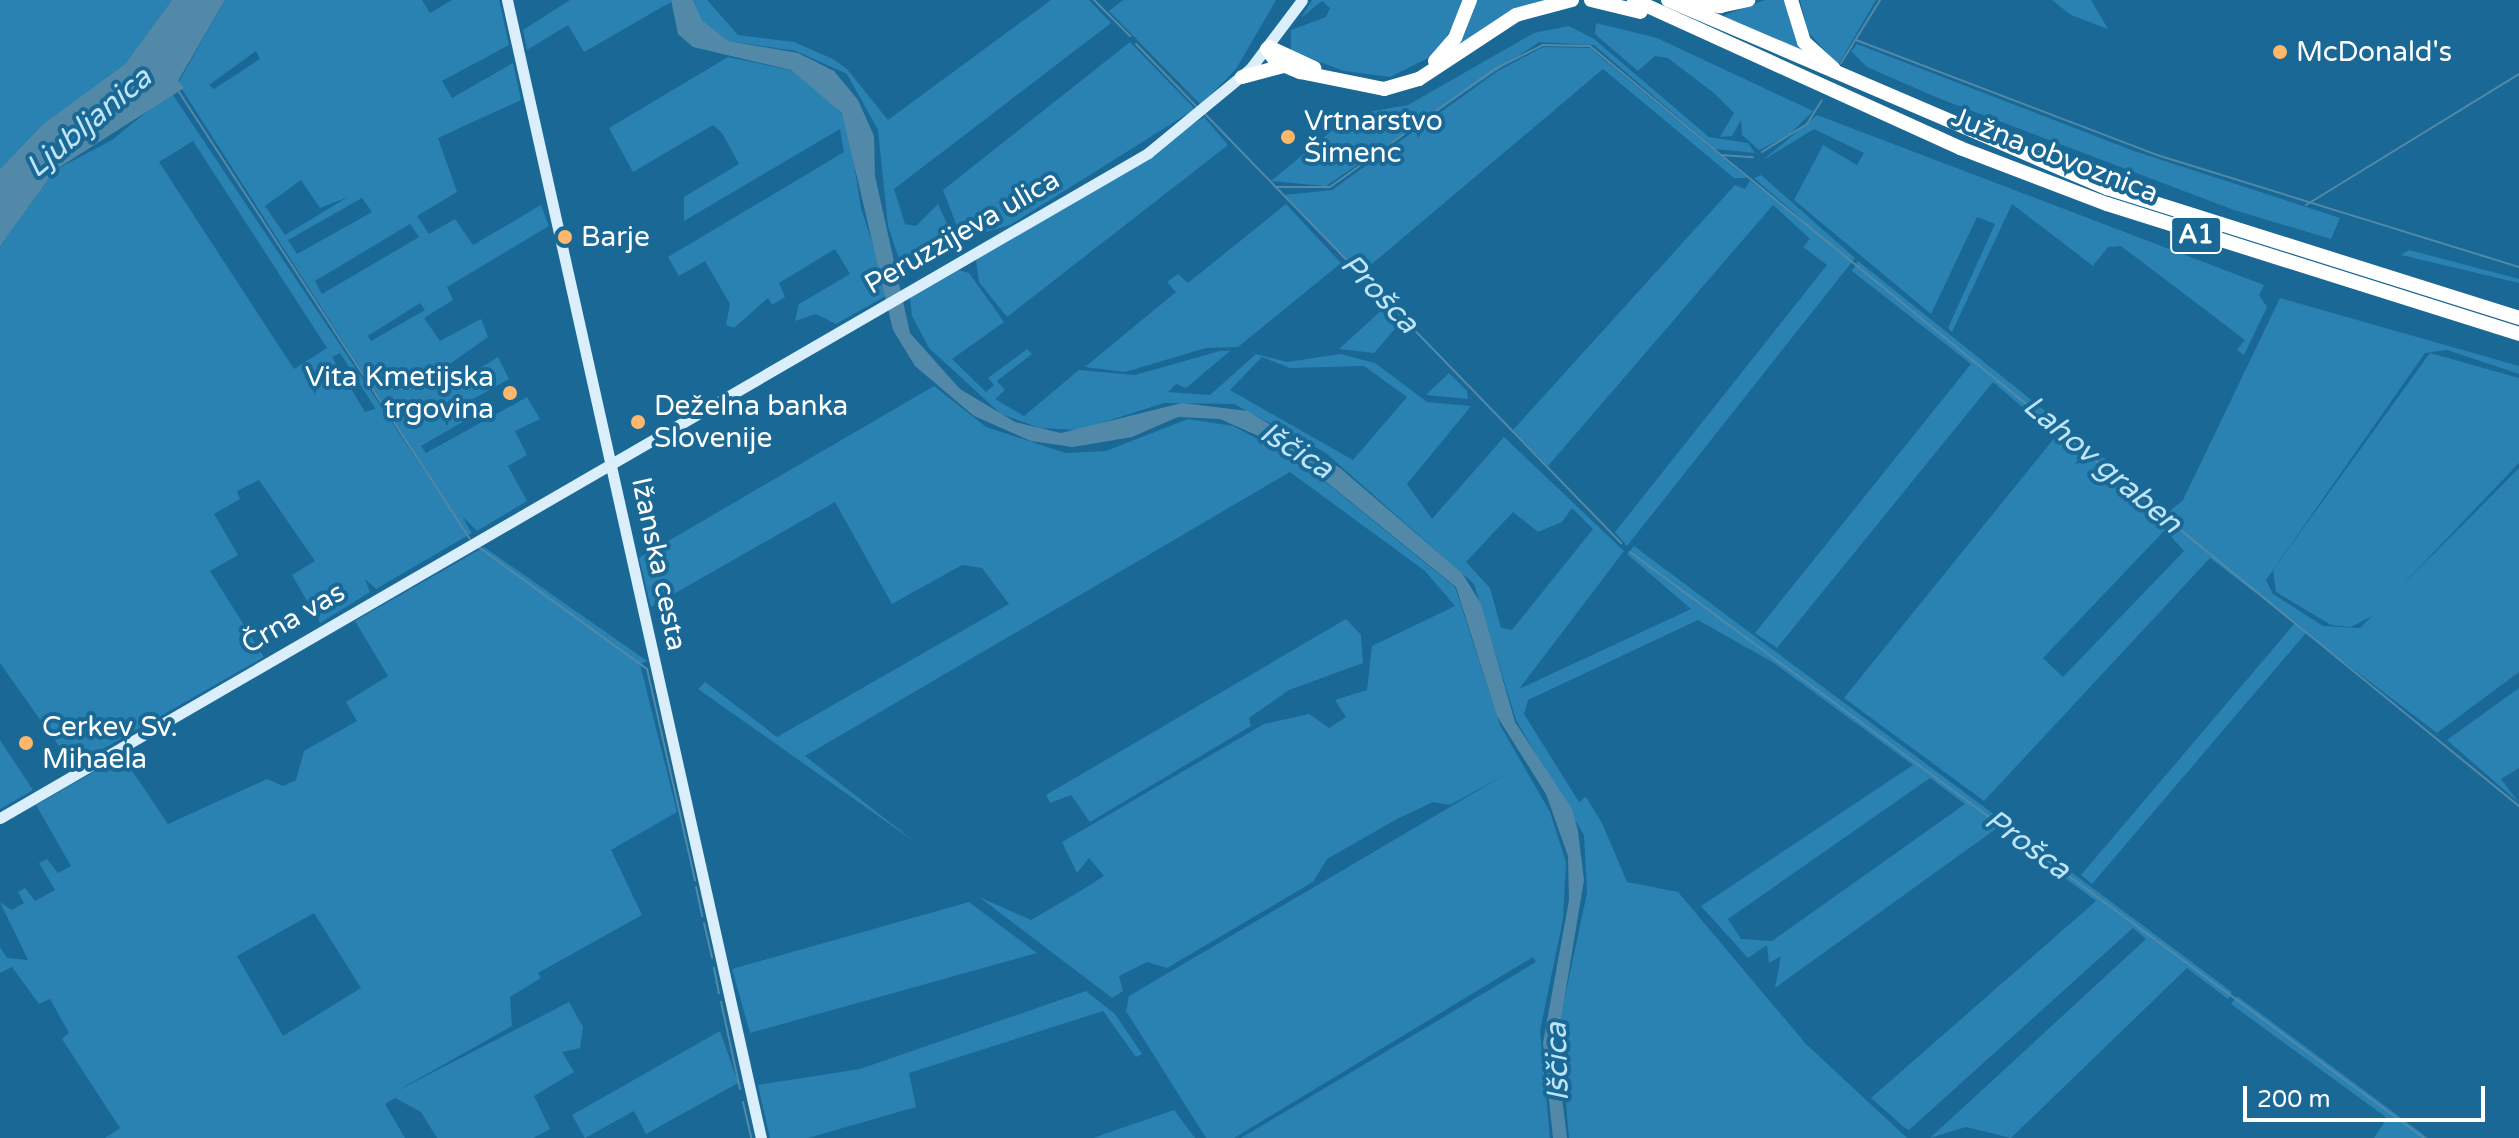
<!DOCTYPE html>
<html>
<head>
<meta charset="utf-8">
<style>
	body { margin:0 }
	#map { position:relative; width:2519px; height:1138px; overflow:hidden; background:#196896; font-family:"Varela Round",sans-serif }
	div>[style] { position:absolute }
	[style*='--x'] { left:calc(var(--x)*1px); top:calc(var(--y)*1px); width:calc(var(--w)*1px); rotate:calc(var(--a)*1deg) }
	.green>* { inset:0; background:#2982b2 }
	.water>* { inset:0; background:#5289a8 }
	.stream>* { height:2px; margin:-1px; padding:0 1px; transform-origin:1px; border-radius:1px; background:#5289a8 }
	.secondary>* { height:11px; margin:-5.5px; padding:0 5.5px; transform-origin:5.5px; border-radius:5.5px; background:#daeffb }
	.highway>* { height:14px; margin:-7px; padding:0 7px; transform-origin:7px; border-radius:7px; background:#fff }
	.dots>* { width:22px; height:22px; translate:-50% -50%; box-sizing:border-box; border:4px solid #196896; border-radius:50% }
	span { translate:-50% -50%; white-space:nowrap; text-align:center; line-height:1.15; -webkit-text-stroke:8px #196896; paint-order:stroke }
	.shield-label span { padding:2px 6px; background:#196896; border:2px solid; border-radius:6px; -webkit-text-stroke-width:0 }
	.shield-label { font-size:26px; color:#fff; font-weight:700 }
	.poi-label { font-size:28px; color:#fff }
	.left { translate:0 -50%; text-align:left }
	.right { translate:-100% -50%; text-align:right }
	.street-label { font-size:28px; color:#fff }
	.water-label { font-size:30px; color:#bfe4f8; font-style:italic }
	.scale { position:absolute; left:2243px; top:1086px; width:242px; height:36px; box-sizing:border-box; border:4px solid #fff; border-top:0; padding-left:10px; font-size:24px; line-height:28px; white-space:nowrap; color:#fff; -webkit-text-stroke:6px #196896; paint-order:stroke }
</style>
</head>
<body>
<div id="map">
	<div class="green">
		<div style="clip-path:polygon(0 0,172px 0,125px 64px,43px 124px,0 169px)"></div>
		<div style="clip-path:polygon(evenodd,225px 0,422px 0,430px 13px,452px 0,499px 0,509px 45px,442px 81px,452px 98px,513px 63px,521px 100px,438px 138px,457px 192px,417px 216px,429px 234px,455px 219px,473px 245px,541px 205px,549px 226px,447px 287px,453px 300px,424px 318px,440px 341px,481px 319px,488px 337px,440px 371px,450px 387px,498px 357px,509px 379px,466px 403px,473px 416px,421px 446px,426px 453px,527px 397px,540px 419px,515px 431px,527px 455px,508px 466px,527px 501px,477px 531px,462px 516px,472px 533px,376px 589px,365px 579px,370px 592px,320px 623px,292px 575px,315px 561px,259px 480px,237px 491px,240px 499px,214px 514px,238px 555px,210px 571px,264px 657px,73px 766px,0 663px,0 245px,55px 170px,112px 140px,171px 92px,463px 529px,178px 83px,225px 0,256px 51px,260px 59px,214px 89px,209px 85px,256px 51px,225px 0,193px 141px,327px 348px,294px 369px,159px 162px,193px 141px,225px 0,301px 180px,320px 208px,348px 197px,285px 235px,265px 206px,301px 180px,225px 0,362px 198px,372px 212px,297px 254px,288px 240px,362px 198px,225px 0,410px 224px,419px 237px,322px 294px,315px 281px,410px 224px,225px 0,420px 303px,425px 310px,371px 341px,368px 336px,420px 303px,225px 0,340px 353px,375px 408px,375px 409px,365px 412px,332px 357px,340px 353px)"></div>
		<div style="clip-path:polygon(570px 0,671px 0,671px 2px,584px 52px,568px 25px,527px 50px,523px 30px)"></div>
		<div style="clip-path:polygon(693px 0,707px 0,738px 35px,794px 42px,833px 59px,847px 69px,888px 120px,1051px 0,1089px 0,1111px 23px,894px 189px,905px 224px,916px 226px,938px 204px,956px 243px,902px 268px,888px 226px,878px 130px,847px 74px,796px 51px,728px 41px,702px 20px)"></div>
		<div style="clip-path:polygon(1123px 0,1276px 0,1236px 69px,1201px 105px,1109px 11px)"></div>
		<div style="clip-path:polygon(1312px 0,1466px 0,1438px 53px,1390px 77px,1344px 71px,1291px 51px,1291px 30px,1326px 17px,1330px 8px,1322px 1px,1301px 18px)"></div>
		<div style="clip-path:polygon(1473px 0,1548px 0,1452px 53px)"></div>
		<div style="clip-path:polygon(1765px 0,1784px 0,1802px 50px,1723px 16px)"></div>
		<div style="clip-path:polygon(1800px 0,1876px 0,1838px 65px,1808px 32px)"></div>
		<div style="clip-path:polygon(2052px 0,2091px 0,2108px 29px,2071px 15px)"></div>
		<div style="clip-path:polygon(1596px 23px,1657px 38px,1813px 111px,1789px 135px,1759px 150px,1742px 135px,1741px 120px,1732px 136px,1720px 137px,1734px 113px,1715px 94px,1668px 58px,1655px 56px,1638px 71px,1595px 34px)"></div>
		<div style="clip-path:polygon(1569px 26px,1594px 39px,1709px 137px,1748px 143px,1755px 153px,1715px 149px,1594px 45px,1539px 42px,1326px 186px,1271px 181px,1351px 115px,1408px 105px,1534px 33px)"></div>
		<div style="clip-path:polygon(1130px 42px,1195px 109px,1010px 225px,962px 239px,943px 190px)"></div>
		<div style="clip-path:polygon(1857px 44px,2134px 151px,2340px 218px,2331px 239px,2234px 210px,1938px 98px,1867px 67px,1851px 51px)"></div>
		<div style="clip-path:polygon(1543px 47px,1590px 48px,1747px 178px,1734px 178px,1603px 69px,1360px 274px,1284px 195px,1332px 190px,1498px 71px)"></div>
		<div style="clip-path:polygon(728px 57px,790px 70px,818px 86px,847px 120px,861px 208px,889px 294px,836px 324px,816px 314px,795px 321px,799px 304px,850px 274px,835px 249px,779px 283px,785px 297px,772px 305px,768px 298px,734px 328px,726px 325px,730px 304px,705px 261px,679px 276px,668px 257px,844px 152px,840px 129px,684px 221px,684px 197px,739px 164px,722px 133px,713px 125px,633px 172px,609px 128px)"></div>
		<div style="clip-path:polygon(1817px 115px,2264px 285px,2259px 295px,2267px 307px,2244px 355px,2237px 350px,2245px 340px,2121px 246px,2108px 247px,2093px 266px,2012px 204px,1952px 332px,1948px 328px,1995px 224px,1977px 217px,1931px 314px,1794px 200px,1823px 145px,1857px 165px,1864px 153px,1814px 129px,1763px 160px)"></div>
		<div style="clip-path:polygon(1204px 117px,1228px 145px,1007px 317px,979px 282px,976px 260px)"></div>
		<div style="clip-path:polygon(1761px 175px,1855px 258px,1627px 546px,1615px 532px,1827px 265px,1803px 247px,1810px 239px,1773px 205px,1548px 466px,1513px 430px,1735px 185px,1745px 189px,1750px 181px,1805px 222px,1754px 178px)"></div>
		<div style="clip-path:polygon(1286px 204px,1341px 263px,1238px 347px,1206px 348px,1125px 372px,1085px 367px,1176px 292px,1167px 282px,1178px 274px,1188px 283px)"></div>
		<div style="clip-path:polygon(2409px 250px,2519px 279px,2519px 283px,2401px 255px)"></div>
		<div style="clip-path:polygon(evenodd,1858px 261px,2170px 511px,2183px 500px,2280px 298px,2519px 366px,2519px 374px,2447px 350px,2425px 353px,2266px 580px,2273px 594px,2323px 626px,2360px 628px,2519px 468px,2519px 672px,2437px 733px,2306px 633px,2092px 884px,2081px 875px,2295px 623px,2210px 558px,1984px 801px,1844px 698px,2056px 436px,1993px 382px,1777px 648px,1755px 633px,1971px 364px,1852px 271px,1858px 261px,2165px 530px,2184px 551px,2063px 677px,2043px 658px,2165px 530px)"></div>
		<div style="clip-path:polygon(evenodd,958px 270px,969px 273px,1004px 322px,952px 359px,986px 392px,994px 385px,988px 378px,1027px 349px,1032px 354px,997px 381px,1005px 390px,995px 399px,1024px 416px,1079px 370px,1135px 375px,1220px 351px,1230px 351px,1186px 388px,1176px 384px,1168px 392px,1210px 395px,1256px 354px,1287px 362px,1340px 354px,1375px 363px,1427px 402px,1471px 406px,1407px 484px,1432px 519px,1504px 437px,1624px 551px,1519px 689px,1691px 609px,1627px 554px,1634px 546px,2232px 992px,2228px 999px,2187px 968px,2011px 1138px,1966px 1127px,1930px 1138px,2146px 939px,2133px 928px,1909px 1130px,1904px 1127px,1871px 1098px,2096px 901px,1997px 828px,1775px 988px,1781px 956px,1769px 963px,1767px 945px,1748px 958px,1701px 906px,1913px 765px,1774px 663px,1698px 620px,1528px 700px,1524px 714px,1579px 802px,1586px 797px,1602px 823px,1627px 882px,1678px 892px,1806px 1044px,1907px 1138px,1569px 1138px,1559px 1024px,1587px 893px,1584px 835px,1516px 720px,1474px 584px,1326px 453px,1234px 404px,1164px 403px,1079px 430px,1040px 428px,1001px 414px,929px 348px,912px 316px,910px 297px,958px 270px,1262px 357px,1290px 368px,1364px 366px,1407px 397px,1353px 460px,1230px 390px,1262px 357px,958px 270px,1572px 508px,1593px 529px,1512px 630px,1501px 628px,1490px 588px,1466px 562px,1513px 512px,1538px 532px,1562px 522px,1572px 508px,958px 270px,1930px 778px,1965px 804px,1772px 941px,1741px 939px,1728px 919px,1930px 778px)"></div>
		<div style="clip-path:polygon(1384px 308px,1401px 322px,1374px 353px,1339px 349px)"></div>
		<div style="clip-path:polygon(2430px 353px,2519px 378px,2519px 463px,2374px 615px,2351px 627px,2331px 625px,2276px 592px,2273px 570px)"></div>
		<div style="clip-path:polygon(1449px 373px,1467px 391px,1468px 399px,1426px 395px)"></div>
		<div style="clip-path:polygon(934px 386px,986px 427px,1066px 453px,1106px 451px,1188px 419px,1233px 426px,1298px 460px,1455px 587px,1500px 725px,1550px 812px,1566px 862px,1563px 919px,1540px 1031px,1550px 1138px,1241px 1138px,1536px 962px,1533px 957px,1234px 1138px,1206px 1138px,1126px 1011px,1129px 996px,1506px 774px,1450px 805px,1433px 802px,1397px 819px,1327px 859px,1313px 882px,1167px 968px,1147px 962px,1119px 976px,1123px 991px,1112px 998px,979px 897px,1031px 920px,1082px 890px,1104px 876px,1089px 858px,1077px 873px,1062px 842px,1264px 724px,1309px 714px,1329px 728px,1346px 717px,1335px 700px,1367px 690px,1372px 646px,1455px 606px,1425px 571px,1290px 472px,805px 756px,915px 842px,698px 689px,705px 682px,777px 737px,1009px 604px,982px 568px,962px 565px,892px 604px,835px 502px,651px 607px,639px 558px)"></div>
		<div style="clip-path:polygon(evenodd,484px 547px,647px 661px,640px 664px,677px 812px,611px 850px,642px 915px,538px 973px,541px 978px,510px 997px,512px 1026px,393px 1093px,569px 1002px,583px 1027px,580px 1048px,562px 1052px,574px 1072px,534px 1096px,550px 1129px,533px 1138px,437px 1138px,421px 1112px,395px 1098px,385px 1104px,405px 1138px,105px 1138px,120px 1128px,62px 1039px,69px 1033px,50px 999px,39px 1004px,12px 967px,0 973px,0 947px,7px 958px,28px 960px,0 902px,12px 910px,24px 903px,18px 892px,25px 888px,35px 901px,55px 890px,39px 863px,47px 859px,58px 873px,71px 866px,36px 805px,122px 756px,168px 824px,267px 779px,283px 786px,296px 780px,304px 751px,357px 721px,346px 702px,388px 676px,355px 621px,484px 547px,314px 913px,361px 988px,283px 1036px,237px 956px,314px 913px)"></div>
		<div style="clip-path:polygon(1346px 619px,1361px 635px,1363px 663px,1289px 690px,1249px 718px,1251px 726px,1090px 822px,1071px 795px,1050px 803px,1046px 795px)"></div>
		<div style="clip-path:polygon(2519px 688px,2519px 768px,2501px 779px,2519px 803px,2447px 740px)"></div>
		<div style="clip-path:polygon(0 740px,33px 790px,0 809px)"></div>
		<div style="clip-path:polygon(969px 902px,1037px 953px,750px 1033px,732px 969px)"></div>
		<div style="clip-path:polygon(1086px 991px,1115px 1014px,1142px 1054px,1136px 1057px,1103px 1011px,909px 1073px,916px 1107px,808px 1138px,770px 1138px,758px 1085px,860px 1069px)"></div>
		<div style="clip-path:polygon(2237px 996px,2376px 1099px,2428px 1138px,2374px 1138px,2387px 1118px,2231px 1004px)"></div>
		<div style="clip-path:polygon(720px 1031px,738px 1083px,646px 1134px,634px 1111px,585px 1138px,572px 1115px)"></div>
		<div style="clip-path:polygon(1174px 1110px,1195px 1138px,1093px 1138px)"></div>
	</div>
	<div class="water">
		<div style="clip-path:polygon(172px 0,225px 0,178px 81px,184px 88px,55px 170px,0 246px,0 169px,43px 124px,125px 64px)"></div>
		<div style="clip-path:polygon(671px 0,693px 0,702px 20px,728px 41px,798px 53px,834px 71px,858px 100px,874px 136px,875px 176px,910px 333px,960px 389px,1015px 422px,1061px 433px,1182px 403px,1248px 411px,1340px 468px,1462px 573px,1481px 604px,1515px 722px,1572px 809px,1578px 831px,1584px 880px,1556px 1049px,1567px 1138px,1553px 1138px,1543px 1043px,1569px 900px,1568px 856px,1546px 794px,1497px 716px,1456px 587px,1283px 447px,1220px 419px,1178px 417px,1132px 437px,1073px 447px,1031px 441px,974px 416px,915px 366px,893px 330px,842px 113px,791px 70px,693px 47px,678px 34px)"></div>
	</div>
	<div class="stream">
		<div style="--x:1094;--y:0;--w:51;--a:45"></div>
		<div style="--x:1856;--y:40;--w:322;--a:20.9"></div>
		<div style="--x:2157;--y:155;--w:379;--a:17.2"></div>
		<div style="--x:1136;--y:44;--w:88;--a:45.9"></div>
		<div style="--x:1841;--y:63;--w:74;--a:-58.2"></div>
		<div style="--x:179;--y:92;--w:533;--a:56.94"></div>
		<div style="--x:1205;--y:114;--w:598;--a:45.88"></div>
		<div style="--x:1762;--y:152;--w:53;--a:-31.9"></div>
		<div style="--x:1807;--y:124;--w:28;--a:-58"></div>
		<div style="--x:1721;--y:155;--w:1030;--a:39.21"></div>
		<div style="--x:1275;--y:187;--w:55;--a:0"></div>
		<div style="--x:1330;--y:187;--w:203;--a:-35.6"></div>
		<div style="--x:1495;--y:69;--w:54;--a:-26.6"></div>
		<div style="--x:1543;--y:45;--w:47;--a:1.2"></div>
		<div style="--x:1590;--y:46;--w:170;--a:39.8"></div>
		<div style="--x:1721;--y:155;--w:32;--a:4"></div>
		<div style="--x:2306;--y:205;--w:250;--a:-31.6"></div>
		<div style="--x:477;--y:546;--w:210;--a:35.9"></div>
		<div style="--x:647;--y:669;--w:217;--a:77.2"></div>
		<div style="--x:1630;--y:552;--w:987;--a:36.43"></div>
		<div style="--x:696;--y:887;--w:30;--a:78"></div>
		<div style="--x:704;--y:923;--w:36;--a:77"></div>
		<div style="--x:714;--y:968;--w:26;--a:79"></div>
		<div style="--x:721;--y:1002;--w:89;--a:77.7"></div>
		<div style="--x:743;--y:1102;--w:37;--a:77"></div>
	</div>
	<div class="secondary">
		<div style="--x:507;--y:0;--w:1166;--a:77.42"></div>
		<div style="--x:0;--y:818;--w:1327;--a:-30.08"></div>
		<div style="--x:1148;--y:153;--w:132;--a:-39.5"></div>
		<div style="--x:1250;--y:69;--w:86;--a:-53"></div>
	</div>
	<div class="highway">
		<div style="--x:1591;--y:0;--w:51;--a:13.5"></div>
		<div style="--x:1634;--y:0;--w:358;--a:24.4"></div>
		<div style="--x:1960;--y:148;--w:157;--a:20.9"></div>
		<div style="--x:2107;--y:204;--w:432;--a:17.5"></div>
		<div style="--x:1668;--y:0;--w:478;--a:23.2"></div>
		<div style="--x:2107;--y:188;--w:432;--a:17.5"></div>
		<div style="--x:1685;--y:0;--w:36;--a:10"></div>
		<div style="--x:1720;--y:6;--w:29;--a:-12"></div>
		<div style="--x:1791;--y:0;--w:44;--a:72.8"></div>
		<div style="--x:1804;--y:42;--w:40;--a:42"></div>
		<div style="--x:1269;--y:47;--w:50;--a:25"></div>
		<div style="--x:1267;--y:49;--w:16;--a:55"></div>
		<div style="--x:1276;--y:62;--w:26;--a:23"></div>
		<div style="--x:1300;--y:72;--w:86;--a:11.4"></div>
		<div style="--x:1384;--y:89;--w:36;--a:-16"></div>
		<div style="--x:1419;--y:79;--w:116;--a:-33.4"></div>
		<div style="--x:1516;--y:15;--w:58;--a:-15"></div>
		<div style="--x:1435;--y:61;--w:30;--a:-49"></div>
		<div style="--x:1455;--y:38;--w:41;--a:-68.5"></div>
		<div style="--x:1242;--y:77;--w:42;--a:-15"></div>
	</div>
	<div class="dots">
		<div style="left:2280px;top:52px;background:#ffb76b"></div>
		<div style="left:1288px;top:137px;background:#ffb76b"></div>
		<div style="left:565px;top:237px;background:#ffb76b"></div>
		<div style="left:510px;top:393px;background:#ffb76b"></div>
		<div style="left:638px;top:422px;background:#ffb76b"></div>
		<div style="left:26px;top:743px;background:#ffb76b"></div>
	</div>
	<div class="shield-label">
		<span style="left:2196px;top:235px">A1</span>
	</div>
	<div class="poi-label">
		<span class="left" style="left:2296px;top:52px">McDonald's</span>
		<span class="left" style="left:1304px;top:137px">Vrtnarstvo<br>Šimenc</span>
		<span class="left" style="left:581px;top:237px">Barje</span>
		<span class="right" style="left:494px;top:393px">Vita Kmetijska<br>trgovina</span>
		<span class="left" style="left:654px;top:422px">Deželna banka<br>Slovenije</span>
		<span class="left" style="left:42px;top:743px">Cerkev Sv.<br>Mihaela</span>
	</div>
	<div class="street-label">
		<span style="left:2055px;top:155px;rotate:21deg">Južna obvoznica</span>
		<span style="left:962px;top:232px;rotate:-30deg">Peruzzijeva ulica</span>
		<span style="left:659px;top:564px;rotate:78deg">Ižanska cesta</span>
		<span style="left:293px;top:618px;rotate:-30deg">Črna vas</span>
	</div>
	<div class="water-label">
		<span style="left:89px;top:123px;rotate:-40deg">Ljubljanica</span>
		<span style="left:1379px;top:294px;rotate:46deg">Prošca</span>
		<span style="left:1296px;top:451px;rotate:32deg">Iščica</span>
		<span style="left:2102px;top:465px;rotate:40deg">Lahov graben</span>
		<span style="left:2027px;top:845px;rotate:36deg">Prošca</span>
		<span style="left:1558px;top:1062px;rotate:-92deg">Iščica</span>
	</div>
	<div class="scale">200 m</div>
</div>
</body>
</html>
